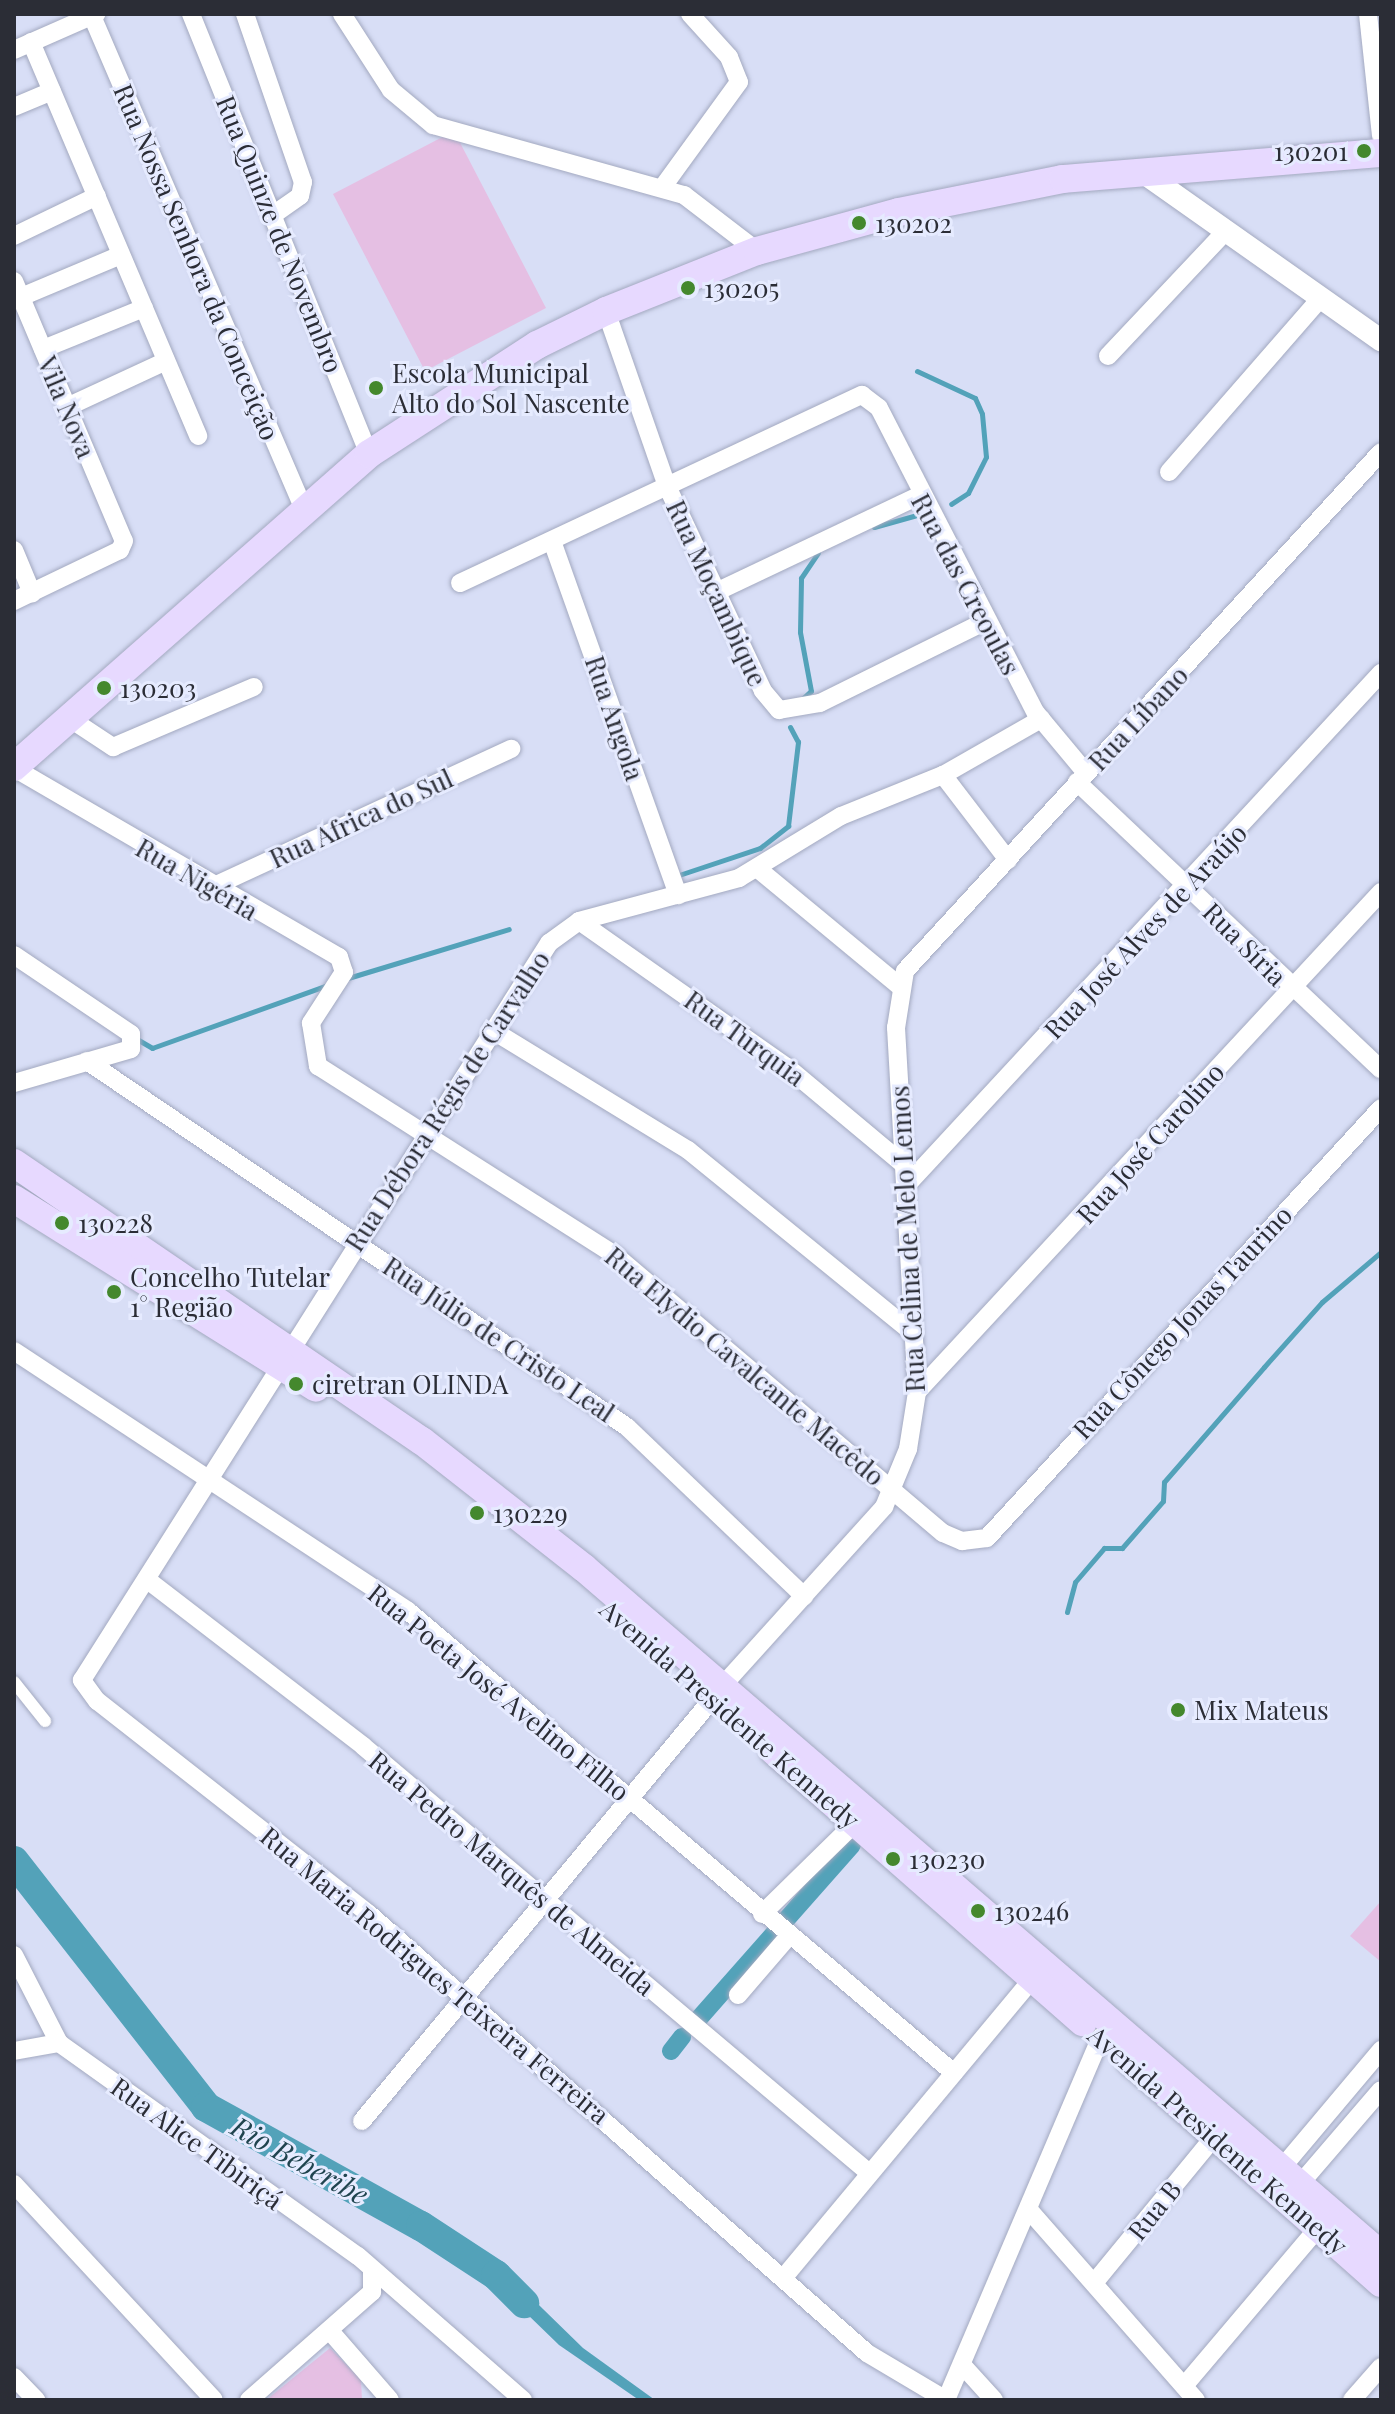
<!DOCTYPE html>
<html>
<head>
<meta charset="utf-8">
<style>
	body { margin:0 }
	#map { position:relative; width:1395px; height:2414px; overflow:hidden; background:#d8def6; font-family:"Playfair Display",serif }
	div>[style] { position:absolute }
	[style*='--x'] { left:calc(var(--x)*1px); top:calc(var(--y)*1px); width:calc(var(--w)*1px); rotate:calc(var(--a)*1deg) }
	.green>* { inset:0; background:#e5bfe3 }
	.water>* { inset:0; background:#53a2b9 }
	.stream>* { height:5px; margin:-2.5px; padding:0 2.5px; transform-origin:2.5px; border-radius:2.5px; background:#53a2b9 }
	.canal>* { height:18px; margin:-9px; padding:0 9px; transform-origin:9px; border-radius:9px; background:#53a2b9 }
	.river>* { height:30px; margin:-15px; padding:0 15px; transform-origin:15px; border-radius:15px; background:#53a2b9 }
	.roads { filter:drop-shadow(0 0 2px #a3a9c0) drop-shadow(0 0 2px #a3a9c0) }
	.pedestrian>* { height:12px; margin:-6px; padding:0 6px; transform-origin:6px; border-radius:6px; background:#fff }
	.minor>* { height:18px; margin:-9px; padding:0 9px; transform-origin:9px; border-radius:9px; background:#fff }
	.tertiary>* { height:22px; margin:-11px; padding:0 11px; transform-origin:11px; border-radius:11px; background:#fff }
	.primary>* { height:28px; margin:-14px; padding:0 14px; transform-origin:14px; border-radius:14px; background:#e7d9ff }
	.dots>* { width:22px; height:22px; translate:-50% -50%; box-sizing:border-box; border:4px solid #e6ebff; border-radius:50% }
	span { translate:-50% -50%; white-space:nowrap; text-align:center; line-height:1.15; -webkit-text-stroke:6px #e6ebff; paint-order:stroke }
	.poi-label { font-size:26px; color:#2b2d36 }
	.right { translate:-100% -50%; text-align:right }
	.left { translate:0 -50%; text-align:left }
	.street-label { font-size:26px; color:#2b2d36 }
	.water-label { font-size:28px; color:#20444f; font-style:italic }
	.frame { position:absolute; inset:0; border:16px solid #2b2d36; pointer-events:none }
</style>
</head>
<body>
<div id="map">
	<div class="green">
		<div style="clip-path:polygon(454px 131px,546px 308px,425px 371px,333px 194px)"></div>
		<div style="clip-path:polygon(1381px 1901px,1381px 1962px,1350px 1936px)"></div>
		<div style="clip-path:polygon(330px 2348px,361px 2380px,362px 2400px,266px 2400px)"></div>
	</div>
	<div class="water">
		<div style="clip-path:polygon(503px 2270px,583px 2348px,655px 2400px,639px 2400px,559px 2345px,492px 2280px)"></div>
	</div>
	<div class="stream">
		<div style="--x:917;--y:371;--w:64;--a:25"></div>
		<div style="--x:975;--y:398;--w:17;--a:66"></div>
		<div style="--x:982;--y:414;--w:43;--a:84.7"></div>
		<div style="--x:986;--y:457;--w:40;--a:116.6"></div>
		<div style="--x:968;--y:493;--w:20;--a:147"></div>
		<div style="--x:874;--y:527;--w:52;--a:-15.6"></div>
		<div style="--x:802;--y:699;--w:12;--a:-42"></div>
		<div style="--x:811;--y:691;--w:60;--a:-100.6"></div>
		<div style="--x:800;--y:632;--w:54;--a:-88.9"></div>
		<div style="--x:801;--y:578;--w:30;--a:-56"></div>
		<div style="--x:679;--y:875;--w:85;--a:-18.4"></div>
		<div style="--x:760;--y:848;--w:36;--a:-38"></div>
		<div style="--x:788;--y:826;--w:85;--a:-83.2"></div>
		<div style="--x:798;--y:742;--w:17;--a:-118"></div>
		<div style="--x:348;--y:978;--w:168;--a:-16.9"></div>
		<div style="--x:135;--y:1038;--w:20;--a:30"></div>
		<div style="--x:152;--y:1048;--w:190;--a:-19.7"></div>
		<div style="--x:1067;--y:1612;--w:31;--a:-75"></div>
		<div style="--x:1075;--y:1582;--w:45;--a:-49.5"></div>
		<div style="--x:1104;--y:1548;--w:18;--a:0"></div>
		<div style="--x:1122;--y:1548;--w:62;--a:-48.9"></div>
		<div style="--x:1163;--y:1501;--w:19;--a:-87"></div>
		<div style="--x:1164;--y:1482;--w:152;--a:-49"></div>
		<div style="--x:1264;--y:1367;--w:87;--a:-48.3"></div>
		<div style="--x:1322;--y:1302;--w:77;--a:-40.3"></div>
	</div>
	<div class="canal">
		<div style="--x:695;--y:2023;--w:237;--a:-48.6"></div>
		<div style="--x:671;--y:2051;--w:18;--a:-52"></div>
	</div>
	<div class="river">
		<div style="--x:14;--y:1861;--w:312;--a:52"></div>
		<div style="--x:206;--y:2107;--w:246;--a:29"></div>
		<div style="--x:421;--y:2226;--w:90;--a:33.2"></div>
		<div style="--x:496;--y:2275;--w:40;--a:45"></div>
	</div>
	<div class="roads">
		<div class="pedestrian">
			<div style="--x:14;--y:1682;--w:50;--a:51.5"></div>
		</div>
		<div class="minor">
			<div style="--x:191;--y:14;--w:475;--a:68"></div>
			<div style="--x:245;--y:14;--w:178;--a:71"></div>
			<div style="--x:303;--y:182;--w:14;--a:102"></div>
			<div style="--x:300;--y:196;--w:32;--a:145"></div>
			<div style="--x:342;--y:14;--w:90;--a:57.2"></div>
			<div style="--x:391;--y:90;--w:55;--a:39.8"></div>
			<div style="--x:433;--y:125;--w:261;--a:15.6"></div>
			<div style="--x:684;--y:195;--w:92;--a:37.5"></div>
			<div style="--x:1368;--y:14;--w:122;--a:83.9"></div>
			<div style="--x:92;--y:16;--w:534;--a:66.75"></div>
			<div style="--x:31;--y:42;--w:428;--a:67"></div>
			<div style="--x:14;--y:50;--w:90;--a:-23.7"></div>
			<div style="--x:14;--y:107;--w:41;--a:-22.8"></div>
			<div style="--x:662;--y:188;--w:131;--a:-54"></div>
			<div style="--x:739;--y:82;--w:27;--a:-112"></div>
			<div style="--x:729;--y:57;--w:58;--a:-132.2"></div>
			<div style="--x:14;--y:236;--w:92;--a:-25.7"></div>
			<div style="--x:14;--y:281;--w:282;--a:67.1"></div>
			<div style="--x:124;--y:541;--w:10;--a:114"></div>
			<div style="--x:120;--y:550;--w:118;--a:154.3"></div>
			<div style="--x:21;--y:297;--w:108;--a:-22.8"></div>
			<div style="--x:606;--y:311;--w:185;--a:70.8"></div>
			<div style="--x:667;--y:486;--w:226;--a:64.9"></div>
			<div style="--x:763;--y:691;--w:25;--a:50"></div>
			<div style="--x:779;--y:710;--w:42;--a:-9.7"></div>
			<div style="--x:820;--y:703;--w:183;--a:-26.3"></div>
			<div style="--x:43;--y:349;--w:109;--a:-22.1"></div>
			<div style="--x:1108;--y:356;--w:172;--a:-46.7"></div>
			<div style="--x:67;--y:407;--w:109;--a:-24.9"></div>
			<div style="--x:1169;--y:472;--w:231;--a:-48.9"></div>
			<div style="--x:552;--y:541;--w:376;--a:70.4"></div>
			<div style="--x:14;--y:550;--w:47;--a:67.3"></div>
			<div style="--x:460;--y:583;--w:444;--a:-25.1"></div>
			<div style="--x:862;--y:395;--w:21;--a:37"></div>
			<div style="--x:879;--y:408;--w:343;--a:62.8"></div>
			<div style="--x:1036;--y:713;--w:78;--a:50.2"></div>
			<div style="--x:716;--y:592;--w:224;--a:-25.4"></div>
			<div style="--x:69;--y:718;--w:53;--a:33.4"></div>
			<div style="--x:113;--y:747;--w:153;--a:-23.1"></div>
			<div style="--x:14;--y:768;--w:376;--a:30.2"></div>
			<div style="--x:339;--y:957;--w:16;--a:72"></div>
			<div style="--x:344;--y:972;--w:61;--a:122.9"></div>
			<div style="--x:311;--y:1023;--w:44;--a:80.8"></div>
			<div style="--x:318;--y:1066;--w:352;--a:32.5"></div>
			<div style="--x:615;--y:1255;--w:430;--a:40.3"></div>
			<div style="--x:943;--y:1533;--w:21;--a:23"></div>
			<div style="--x:962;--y:1541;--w:25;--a:-7"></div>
			<div style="--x:987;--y:1538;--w:583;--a:-47.5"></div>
			<div style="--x:943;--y:775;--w:107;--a:52.6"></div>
			<div style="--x:1077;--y:782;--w:418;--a:43.4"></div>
			<div style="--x:758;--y:869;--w:182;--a:39.6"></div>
			<div style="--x:210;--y:888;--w:332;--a:-24.8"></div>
			<div style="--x:579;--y:921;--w:254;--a:35.1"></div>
			<div style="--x:787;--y:1067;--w:153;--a:39.9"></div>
			<div style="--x:14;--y:955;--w:141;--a:34"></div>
			<div style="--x:131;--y:1034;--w:15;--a:90"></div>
			<div style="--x:131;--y:1049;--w:122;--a:163.8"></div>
			<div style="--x:492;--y:1030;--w:230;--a:31.5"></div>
			<div style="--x:688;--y:1150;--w:290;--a:39.1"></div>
			<div style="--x:87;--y:1061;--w:652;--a:34.13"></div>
			<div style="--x:627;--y:1427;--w:245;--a:43.7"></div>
			<div style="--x:905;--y:1187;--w:701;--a:-47.2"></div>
			<div style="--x:14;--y:1351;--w:472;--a:33.4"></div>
			<div style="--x:408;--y:1611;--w:715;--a:40.24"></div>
			<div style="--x:917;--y:1392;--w:682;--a:-47.14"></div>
			<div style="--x:149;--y:1581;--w:270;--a:37.6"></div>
			<div style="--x:363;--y:1746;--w:661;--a:40.15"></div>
			<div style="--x:724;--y:1684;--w:239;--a:-47.9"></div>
			<div style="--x:884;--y:1507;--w:63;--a:-67.5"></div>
			<div style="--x:908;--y:1449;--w:58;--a:-81"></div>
			<div style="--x:917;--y:1392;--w:365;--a:-93.3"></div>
			<div style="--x:896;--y:1028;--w:58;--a:-81"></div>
			<div style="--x:905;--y:971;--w:704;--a:-47.47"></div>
			<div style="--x:762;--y:1914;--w:129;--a:-44.4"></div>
			<div style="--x:14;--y:1955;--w:99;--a:62.9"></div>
			<div style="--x:738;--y:1995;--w:78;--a:-49.2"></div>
			<div style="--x:14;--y:2051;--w:46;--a:-10.1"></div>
			<div style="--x:59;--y:2043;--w:367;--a:35.5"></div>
			<div style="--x:358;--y:2256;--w:219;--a:41.1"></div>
			<div style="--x:362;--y:2121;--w:551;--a:-50.3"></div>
			<div style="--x:1275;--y:2176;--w:165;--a:-49.9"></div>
			<div style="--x:14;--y:2184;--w:294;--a:47.2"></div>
			<div style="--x:1294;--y:2191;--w:133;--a:-49.3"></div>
			<div style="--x:1029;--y:2210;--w:253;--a:48.7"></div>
			<div style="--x:784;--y:2277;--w:388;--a:-50.2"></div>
			<div style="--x:1094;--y:2283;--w:189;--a:-50.6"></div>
			<div style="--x:330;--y:2331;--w:91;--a:49"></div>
			<div style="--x:965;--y:2368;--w:43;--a:47.8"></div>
			<div style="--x:14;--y:2377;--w:32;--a:46"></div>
			<div style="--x:1184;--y:2386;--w:207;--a:-49.7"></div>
			<div style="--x:249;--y:2400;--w:164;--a:-41.3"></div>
			<div style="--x:372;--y:2292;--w:21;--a:-90"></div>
			<div style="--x:946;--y:2400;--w:92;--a:-149.3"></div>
			<div style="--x:867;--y:2353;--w:664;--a:-138.6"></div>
			<div style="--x:369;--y:1914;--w:345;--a:-141.9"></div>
			<div style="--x:97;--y:1701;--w:26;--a:-126"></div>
			<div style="--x:82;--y:1680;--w:873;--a:-57.64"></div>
			<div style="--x:549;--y:943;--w:37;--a:-36"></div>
			<div style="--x:579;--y:921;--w:166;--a:-15"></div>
			<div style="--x:739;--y:878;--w:119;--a:-31.3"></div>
			<div style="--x:841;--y:816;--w:110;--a:-21.9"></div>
			<div style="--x:943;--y:775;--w:113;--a:-29.7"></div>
			<div style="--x:946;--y:2400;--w:395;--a:-66.9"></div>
			<div style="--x:1352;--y:2400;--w:44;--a:-48.7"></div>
		</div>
		<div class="tertiary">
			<div style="--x:1141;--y:171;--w:294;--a:35.2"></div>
		</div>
		<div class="primary">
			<div style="--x:14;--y:767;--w:473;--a:-41.4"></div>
			<div style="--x:369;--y:454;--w:200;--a:-33"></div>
			<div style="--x:537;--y:345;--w:77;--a:-26.2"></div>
			<div style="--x:606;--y:311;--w:162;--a:-21.7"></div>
			<div style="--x:757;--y:251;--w:147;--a:-15.4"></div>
			<div style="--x:899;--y:212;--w:167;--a:-11.4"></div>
			<div style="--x:1063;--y:179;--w:319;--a:-4.7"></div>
			<div style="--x:14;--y:1163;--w:494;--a:34.3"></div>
			<div style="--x:422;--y:1441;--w:206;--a:38.1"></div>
			<div style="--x:584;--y:1568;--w:1052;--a:40.76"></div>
			<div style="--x:14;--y:1199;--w:356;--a:32"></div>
			<div style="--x:774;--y:1751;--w:411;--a:41.3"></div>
			<div style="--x:1130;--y:2061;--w:335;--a:41.5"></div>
		</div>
	</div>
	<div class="dots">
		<div style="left:1364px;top:151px;background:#44882d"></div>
		<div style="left:859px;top:223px;background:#44882d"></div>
		<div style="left:688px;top:288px;background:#44882d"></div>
		<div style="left:376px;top:388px;background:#44882d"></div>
		<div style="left:104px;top:688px;background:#44882d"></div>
		<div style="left:62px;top:1223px;background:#44882d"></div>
		<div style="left:114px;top:1292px;background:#44882d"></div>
		<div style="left:296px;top:1384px;background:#44882d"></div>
		<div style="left:477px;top:1513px;background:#44882d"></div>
		<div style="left:1178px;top:1710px;background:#44882d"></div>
		<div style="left:893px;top:1859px;background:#44882d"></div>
		<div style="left:978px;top:1911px;background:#44882d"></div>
	</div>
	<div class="poi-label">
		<span class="right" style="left:1348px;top:151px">130201</span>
		<span class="left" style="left:875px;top:223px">130202</span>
		<span class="left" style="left:704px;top:288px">130205</span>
		<span class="left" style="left:392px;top:388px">Escola Municipal<br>Alto do Sol Nascente</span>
		<span class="left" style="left:120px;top:688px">130203</span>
		<span class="left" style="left:78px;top:1223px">130228</span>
		<span class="left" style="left:130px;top:1292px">Concelho Tutelar<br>1° Região</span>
		<span class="left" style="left:312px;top:1384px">ciretran OLINDA</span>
		<span class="left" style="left:493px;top:1513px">130229</span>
		<span class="left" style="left:1194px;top:1710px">Mix Mateus</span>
		<span class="left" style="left:909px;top:1859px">130230</span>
		<span class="left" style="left:994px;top:1911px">130246</span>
	</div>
	<div class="street-label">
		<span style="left:280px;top:234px;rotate:68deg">Rua Quinze de Novembro</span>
		<span style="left:197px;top:262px;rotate:67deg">Rua Nossa Senhora da Conceição</span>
		<span style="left:67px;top:407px;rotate:67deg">Vila Nova</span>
		<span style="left:966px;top:584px;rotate:62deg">Rua das Creoulas</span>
		<span style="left:717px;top:593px;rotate:65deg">Rua Moçambique</span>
		<span style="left:615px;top:718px;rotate:71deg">Rua Angola</span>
		<span style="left:1138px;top:718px;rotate:-47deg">Rua Líbano</span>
		<span style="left:361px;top:818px;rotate:-25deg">Rua Africa do Sul</span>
		<span style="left:197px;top:879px;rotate:30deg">Rua Nigéria</span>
		<span style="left:1145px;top:931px;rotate:-47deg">Rua José Alves de Araújo</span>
		<span style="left:1245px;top:944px;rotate:45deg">Rua Síria</span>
		<span style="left:745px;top:1038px;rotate:36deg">Rua Turquia</span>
		<span style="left:447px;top:1101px;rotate:-57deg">Rua Débora Régis de Carvalho</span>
		<span style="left:1150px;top:1143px;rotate:-48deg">Rua José Carolino</span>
		<span style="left:907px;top:1239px;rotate:-93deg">Rua Celina de Melo Lemos</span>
		<span style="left:1182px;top:1322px;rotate:-47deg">Rua Cônego Jonas Taurino</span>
		<span style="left:499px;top:1339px;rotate:34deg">Rua Júlio de Cristo Leal</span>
		<span style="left:745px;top:1366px;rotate:40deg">Rua Elydio Cavalcante Macêdo</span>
		<span style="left:499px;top:1692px;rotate:39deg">Rua Poeta José Avelino Filho</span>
		<span style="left:730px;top:1714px;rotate:41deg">Avenida Presidente Kennedy</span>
		<span style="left:512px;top:1873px;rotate:40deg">Rua Pedro Marquês de Almeida</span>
		<span style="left:435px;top:1975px;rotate:40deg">Rua Maria Rodrigues Teixeira Ferreira</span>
		<span style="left:1218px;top:2140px;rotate:41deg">Avenida Presidente Kennedy</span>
		<span style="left:197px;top:2143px;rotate:36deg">Rua Alice Tibiriçá</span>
		<span style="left:1154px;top:2210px;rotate:-51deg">Rua B</span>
	</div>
	<div class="water-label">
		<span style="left:300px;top:2160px;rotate:29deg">Rio Beberibe</span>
	</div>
	<div class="frame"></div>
</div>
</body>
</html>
